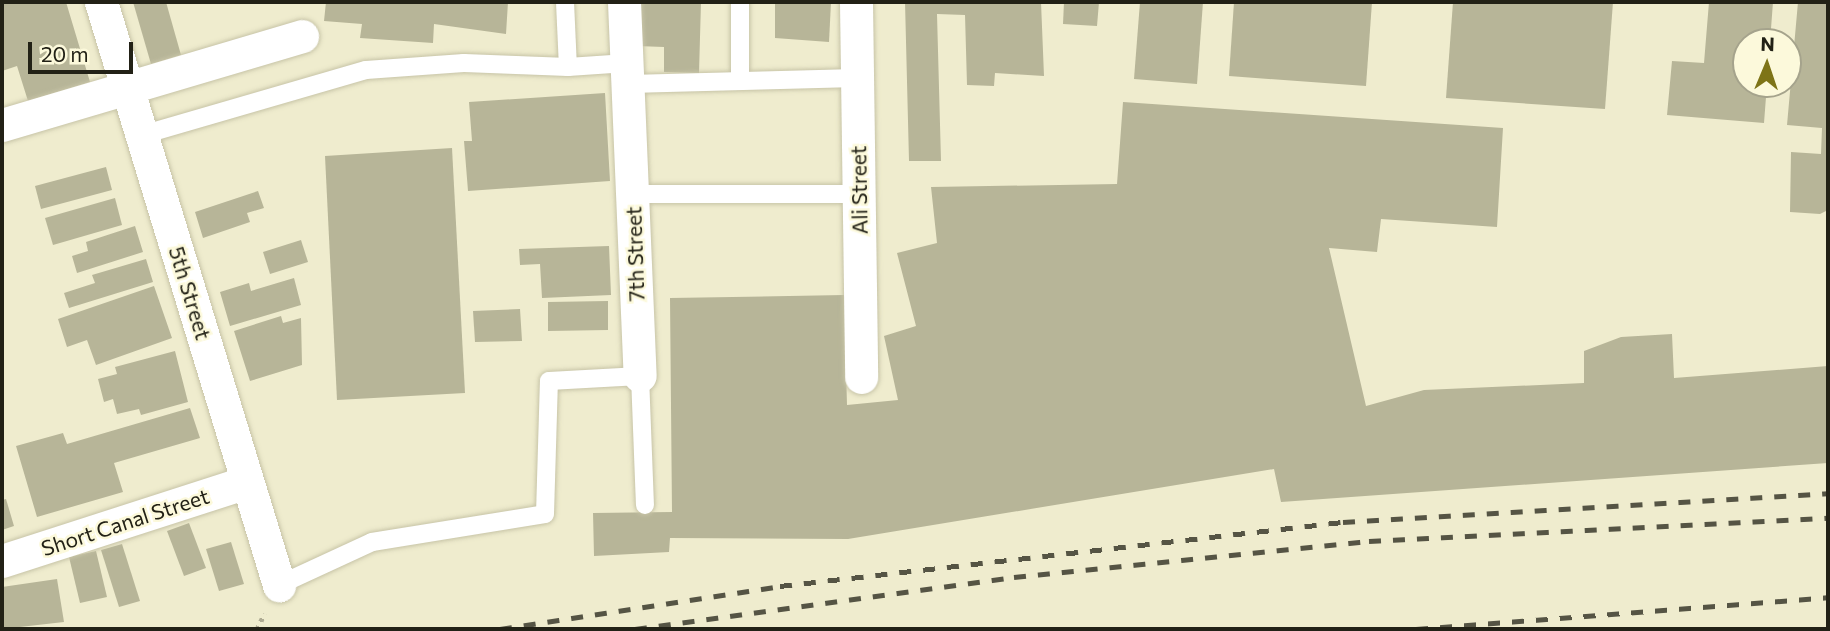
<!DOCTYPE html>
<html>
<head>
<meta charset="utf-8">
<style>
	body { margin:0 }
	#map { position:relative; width:1830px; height:631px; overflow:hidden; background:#efecce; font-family:Commissioner,sans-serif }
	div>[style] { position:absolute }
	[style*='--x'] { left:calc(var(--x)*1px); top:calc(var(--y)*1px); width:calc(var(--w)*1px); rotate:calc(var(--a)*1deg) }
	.building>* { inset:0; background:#b7b598 }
	.path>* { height:4.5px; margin-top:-2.25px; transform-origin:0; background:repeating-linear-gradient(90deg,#aeab93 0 3.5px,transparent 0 8.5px) }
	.roads { filter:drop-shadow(0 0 2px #c7c4a7) drop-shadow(0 0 2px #c7c4a7) }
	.lane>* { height:18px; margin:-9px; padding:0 9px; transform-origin:9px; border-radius:9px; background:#fff }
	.street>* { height:33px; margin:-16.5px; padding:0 16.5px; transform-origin:16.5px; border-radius:16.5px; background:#fff }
	.rail>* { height:5px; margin-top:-2.5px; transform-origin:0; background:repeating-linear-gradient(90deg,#555444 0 12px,transparent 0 24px) }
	span { translate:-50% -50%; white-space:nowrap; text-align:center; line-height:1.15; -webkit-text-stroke:5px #fcf9db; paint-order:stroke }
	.street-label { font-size:21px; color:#222116 }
	.frame { position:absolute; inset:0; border:4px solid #222116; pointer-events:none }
	.north { position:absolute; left:1732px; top:28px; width:70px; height:70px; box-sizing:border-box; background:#fcf9db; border:2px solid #a5a38c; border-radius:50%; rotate:2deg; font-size:19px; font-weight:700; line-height:28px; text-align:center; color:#222116 }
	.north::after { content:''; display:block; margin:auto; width:24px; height:32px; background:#7e7417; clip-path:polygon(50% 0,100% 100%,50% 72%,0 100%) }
	.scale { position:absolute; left:28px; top:42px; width:105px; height:32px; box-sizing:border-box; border:4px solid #222116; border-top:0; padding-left:9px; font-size:21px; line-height:24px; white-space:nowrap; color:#222116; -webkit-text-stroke:5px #fcf9db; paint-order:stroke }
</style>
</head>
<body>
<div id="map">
	<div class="building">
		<div style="clip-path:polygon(2px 2px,66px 2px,90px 82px,28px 101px,17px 66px,2px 71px)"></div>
		<div style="clip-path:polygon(133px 2px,166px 2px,181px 55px,151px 64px)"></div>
		<div style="clip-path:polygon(326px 2px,508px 2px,506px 34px,434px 24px,433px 43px,360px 38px,362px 24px,324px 21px)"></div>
		<div style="clip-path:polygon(635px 2px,701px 2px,699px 73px,664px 72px,664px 47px,637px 46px)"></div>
		<div style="clip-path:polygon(775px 2px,831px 2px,829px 42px,775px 38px)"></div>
		<div style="clip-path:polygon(905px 2px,1041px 2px,1044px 76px,995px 73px,994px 86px,967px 85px,965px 15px,937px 14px,941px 161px,909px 161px)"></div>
		<div style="clip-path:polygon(1064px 2px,1099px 2px,1097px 26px,1063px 24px)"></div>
		<div style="clip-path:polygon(1140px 2px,1203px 2px,1197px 84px,1134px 79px)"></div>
		<div style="clip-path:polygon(1234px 2px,1372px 2px,1366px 86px,1229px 76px)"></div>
		<div style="clip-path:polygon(1453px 2px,1613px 2px,1605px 109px,1446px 98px)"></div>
		<div style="clip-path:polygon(1709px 2px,1773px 2px,1770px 42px,1746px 42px,1746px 84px,1767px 84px,1764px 123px,1667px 115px,1672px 61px,1704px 63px)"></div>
		<div style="clip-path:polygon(1798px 2px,1828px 2px,1828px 210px,1820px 214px,1790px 212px,1791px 152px,1821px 154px,1822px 128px,1787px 125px)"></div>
		<div style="clip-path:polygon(605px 93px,610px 181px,468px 191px,464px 141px,472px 141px,469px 102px)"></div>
		<div style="clip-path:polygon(1123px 102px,1503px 128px,1497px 227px,1381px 219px,1377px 252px,1329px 248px,1366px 406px,1424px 390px,1584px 383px,1584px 351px,1621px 337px,1672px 334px,1674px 378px,1828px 366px,1828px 463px,1281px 502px,1274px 469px,848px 539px,670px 538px,669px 552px,594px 556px,593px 513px,672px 512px,670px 298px,844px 295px,847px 405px,898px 400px,884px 336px,916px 326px,897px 253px,937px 243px,931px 187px,1117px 184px)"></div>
		<div style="clip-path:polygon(452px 148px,465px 393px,337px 400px,325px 156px)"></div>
		<div style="clip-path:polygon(106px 167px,112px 190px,41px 209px,35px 186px)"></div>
		<div style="clip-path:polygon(258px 191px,264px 208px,247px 213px,250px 222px,203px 238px,195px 212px)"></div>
		<div style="clip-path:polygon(115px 198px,122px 225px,53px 245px,45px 218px)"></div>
		<div style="clip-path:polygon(135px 226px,143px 252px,77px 273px,72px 256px,88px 251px,86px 242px)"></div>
		<div style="clip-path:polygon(301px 240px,308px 262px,270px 274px,263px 252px)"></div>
		<div style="clip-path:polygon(609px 246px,611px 295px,542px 298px,540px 264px,520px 265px,519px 249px)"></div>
		<div style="clip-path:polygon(146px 259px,153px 282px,69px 308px,64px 293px,95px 283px,92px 275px)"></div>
		<div style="clip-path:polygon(294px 278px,301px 305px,230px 326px,220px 292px,249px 283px,251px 291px)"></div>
		<div style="clip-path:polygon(154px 286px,172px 338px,96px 365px,87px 340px,67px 347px,58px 319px)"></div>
		<div style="clip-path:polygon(608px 301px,608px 330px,548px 331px,548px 302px)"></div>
		<div style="clip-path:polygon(520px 309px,522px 341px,475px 342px,473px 311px)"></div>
		<div style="clip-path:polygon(281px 316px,283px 323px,301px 318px,302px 365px,250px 381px,234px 331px)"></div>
		<div style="clip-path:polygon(175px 351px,188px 402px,141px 415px,139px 409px,117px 414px,113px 399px,104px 402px,98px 379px,117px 374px,115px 367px)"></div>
		<div style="clip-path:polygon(190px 408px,200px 438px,114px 463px,123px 492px,37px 517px,16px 446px,63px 433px,67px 444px)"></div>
		<div style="clip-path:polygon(6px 499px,14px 526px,2px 530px,2px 500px)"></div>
		<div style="clip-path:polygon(189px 523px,206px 568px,184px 576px,167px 531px)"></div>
		<div style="clip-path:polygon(231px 542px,244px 584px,219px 591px,206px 549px)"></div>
		<div style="clip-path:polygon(122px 544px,140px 601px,119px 607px,101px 550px)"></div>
		<div style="clip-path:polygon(96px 551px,107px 597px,80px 603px,69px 557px)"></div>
		<div style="clip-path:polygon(57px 579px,64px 622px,2px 629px,2px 587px)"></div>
	</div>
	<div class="path">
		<div style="--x:257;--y:629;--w:17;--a:-65"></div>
	</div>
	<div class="roads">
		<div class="lane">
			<div style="--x:565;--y:2;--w:65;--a:87.4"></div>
			<div style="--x:740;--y:81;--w:79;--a:-90"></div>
			<div style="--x:629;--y:84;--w:228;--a:-1.5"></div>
			<div style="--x:142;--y:135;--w:233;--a:-16.2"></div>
			<div style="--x:366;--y:70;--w:98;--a:-4.1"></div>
			<div style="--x:464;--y:63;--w:104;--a:2.2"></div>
			<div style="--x:568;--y:67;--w:59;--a:-3.9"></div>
			<div style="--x:632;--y:194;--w:227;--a:0"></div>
			<div style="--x:279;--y:585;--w:102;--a:-24.8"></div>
			<div style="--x:372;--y:542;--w:175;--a:-9.2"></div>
			<div style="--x:545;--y:514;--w:133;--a:-88.3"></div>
			<div style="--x:549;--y:381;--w:91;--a:-3.1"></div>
			<div style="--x:640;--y:376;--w:129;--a:87.8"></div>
		</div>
		<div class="street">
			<div style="--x:101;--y:2;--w:610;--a:73.02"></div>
			<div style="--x:624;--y:2;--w:374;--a:87.6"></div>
			<div style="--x:856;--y:2;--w:375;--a:89.2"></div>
			<div style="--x:2;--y:125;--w:313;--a:-16.5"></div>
			<div style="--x:2;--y:561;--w:257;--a:-17.9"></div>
		</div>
	</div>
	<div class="rail">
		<div style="--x:500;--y:629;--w:283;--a:-8.7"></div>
		<div style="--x:780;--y:586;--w:567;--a:-6.49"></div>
		<div style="--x:1343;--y:522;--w:486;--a:-3.4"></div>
		<div style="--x:635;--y:629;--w:383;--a:-7.8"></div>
		<div style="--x:1014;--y:577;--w:357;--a:-5.8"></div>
		<div style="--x:1369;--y:541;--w:460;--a:-2.9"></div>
		<div style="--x:1416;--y:629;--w:413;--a:-4.4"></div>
	</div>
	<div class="street-label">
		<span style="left:859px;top:190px;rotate:-91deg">Ali Street</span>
		<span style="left:635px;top:254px;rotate:-92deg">7th Street</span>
		<span style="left:190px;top:293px;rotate:73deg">5th Street</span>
		<span style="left:125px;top:522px;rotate:-18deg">Short Canal Street</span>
	</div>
	<div class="frame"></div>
	<div class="north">N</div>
	<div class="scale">20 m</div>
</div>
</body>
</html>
